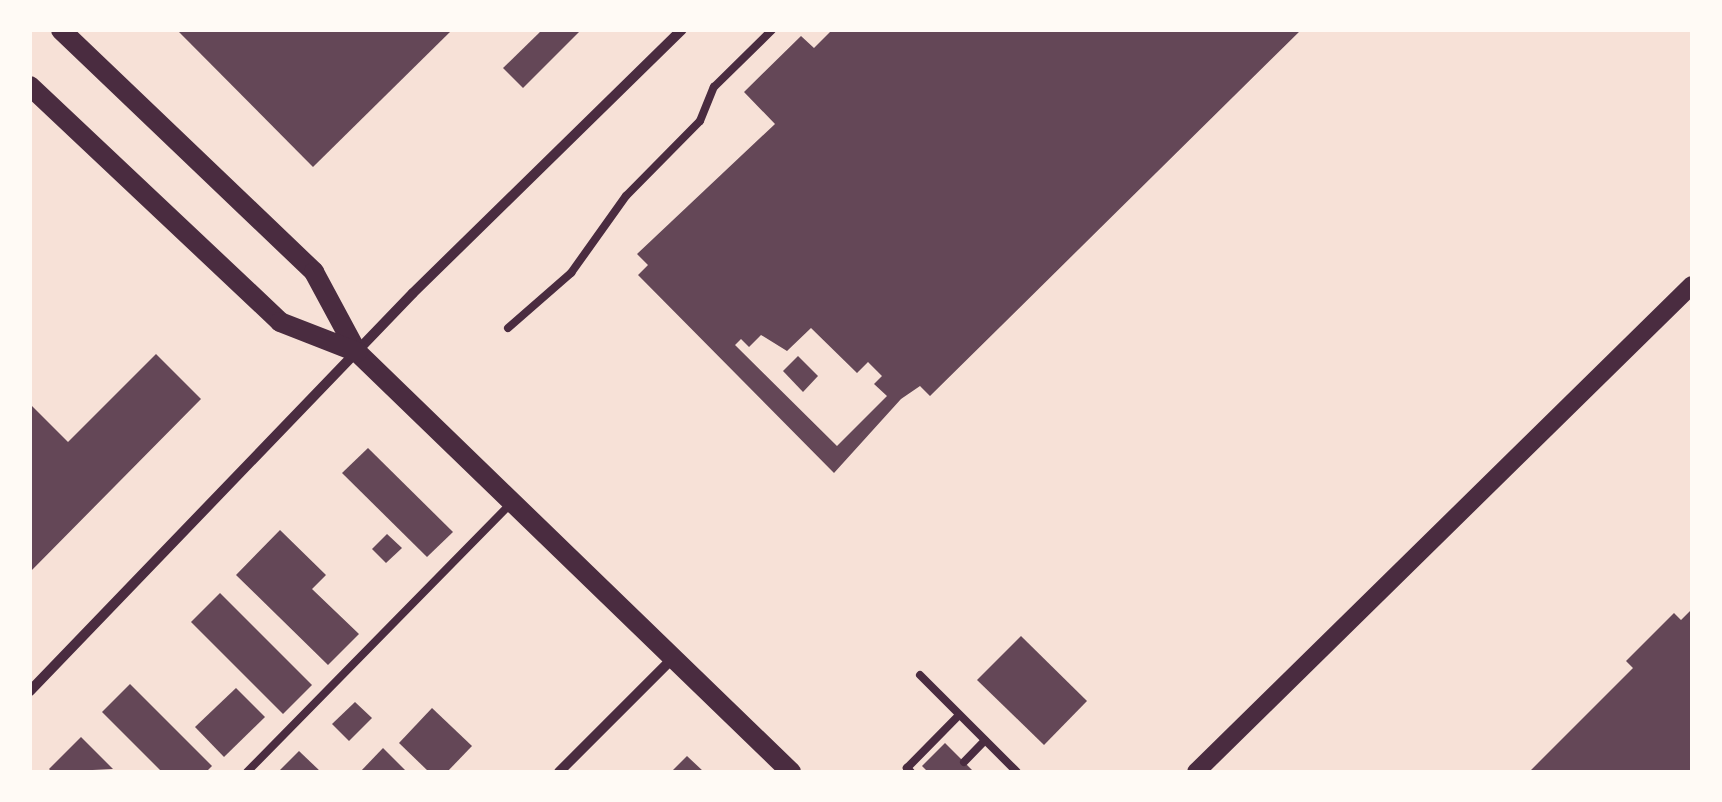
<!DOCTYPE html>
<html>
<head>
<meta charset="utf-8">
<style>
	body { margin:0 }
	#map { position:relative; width:1722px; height:802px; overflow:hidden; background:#f7e1d7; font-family:"Titillium Web",sans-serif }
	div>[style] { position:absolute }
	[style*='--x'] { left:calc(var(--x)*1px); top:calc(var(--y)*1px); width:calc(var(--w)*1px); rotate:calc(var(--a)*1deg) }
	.building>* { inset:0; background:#644757 }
	.service>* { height:8px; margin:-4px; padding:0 4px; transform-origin:4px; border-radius:4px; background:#4a2c40 }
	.minor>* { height:10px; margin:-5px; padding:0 5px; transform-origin:5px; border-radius:5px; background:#4a2c40 }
	.tertiary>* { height:18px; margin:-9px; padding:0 9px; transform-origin:9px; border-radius:9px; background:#4a2c40 }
	.secondary>* { height:20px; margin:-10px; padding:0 10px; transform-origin:10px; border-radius:10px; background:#4a2c40 }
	span { translate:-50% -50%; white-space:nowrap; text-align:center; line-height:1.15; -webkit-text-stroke:9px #fffaf5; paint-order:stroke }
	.frame { position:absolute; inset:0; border:32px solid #fffaf5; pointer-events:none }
</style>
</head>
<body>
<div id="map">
	<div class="building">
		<div style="clip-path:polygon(177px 30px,452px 30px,313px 167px)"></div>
		<div style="clip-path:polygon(542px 30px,581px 30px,523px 88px,503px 68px)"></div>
		<div style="clip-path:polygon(evenodd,832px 30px,1301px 30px,930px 396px,920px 386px,901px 399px,834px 473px,638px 275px,648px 265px,637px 254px,775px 124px,744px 92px,801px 36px,814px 48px,832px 30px,811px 328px,857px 373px,868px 362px,882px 376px,874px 384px,887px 396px,837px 446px,735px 345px,741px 339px,749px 347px,761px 335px,787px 351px,811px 328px)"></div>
		<div style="clip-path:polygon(156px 354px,201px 399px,30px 572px,30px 404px,68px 442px)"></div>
		<div style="clip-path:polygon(798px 356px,818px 376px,803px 392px,783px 371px)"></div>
		<div style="clip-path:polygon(368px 448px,453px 532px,427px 557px,342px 473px)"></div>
		<div style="clip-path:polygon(280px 530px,326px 575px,312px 589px,359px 634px,328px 665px,236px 575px)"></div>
		<div style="clip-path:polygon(387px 534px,402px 548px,386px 563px,372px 549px)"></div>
		<div style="clip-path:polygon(220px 593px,312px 685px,283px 714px,191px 622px)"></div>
		<div style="clip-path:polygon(1692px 609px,1692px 772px,1529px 772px,1633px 668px,1626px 661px,1674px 613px,1681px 620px)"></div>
		<div style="clip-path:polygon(1021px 636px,1087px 701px,1044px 745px,977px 680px)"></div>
		<div style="clip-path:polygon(130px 684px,212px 766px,206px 772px,162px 772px,102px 712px)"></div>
		<div style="clip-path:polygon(236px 688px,265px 717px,224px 757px,195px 727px)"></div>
		<div style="clip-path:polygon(355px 702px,372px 718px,349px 741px,332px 724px)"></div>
		<div style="clip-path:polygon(432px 708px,472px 746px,447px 772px,429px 772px,399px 743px)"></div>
		<div style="clip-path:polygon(81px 737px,113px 769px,52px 772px,49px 769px)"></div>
		<div style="clip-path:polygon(945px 743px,974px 772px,928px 772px,922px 766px)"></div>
		<div style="clip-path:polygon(383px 748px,407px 772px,360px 772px)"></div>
		<div style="clip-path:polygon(299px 751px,321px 772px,278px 772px)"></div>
		<div style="clip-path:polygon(687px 756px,704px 772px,671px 772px)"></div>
	</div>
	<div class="service">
		<div style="--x:508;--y:328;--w:84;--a:-41.1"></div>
		<div style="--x:571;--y:273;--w:95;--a:-54.5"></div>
		<div style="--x:626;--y:196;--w:105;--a:-45.4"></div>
		<div style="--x:700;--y:121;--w:37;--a:-68"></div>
		<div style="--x:714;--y:87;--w:81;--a:-44.5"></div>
		<div style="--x:920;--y:675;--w:137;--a:45"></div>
		<div style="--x:964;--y:762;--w:30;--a:-46"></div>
		<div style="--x:247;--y:772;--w:377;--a:-45.5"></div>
		<div style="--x:911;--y:772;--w:6;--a:-135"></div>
		<div style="--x:907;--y:768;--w:74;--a:-45.5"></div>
	</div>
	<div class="minor">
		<div style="--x:30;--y:691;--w:552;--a:-46.1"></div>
		<div style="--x:413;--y:293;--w:376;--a:-44.4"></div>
		<div style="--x:559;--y:772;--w:161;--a:-45"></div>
	</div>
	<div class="tertiary">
		<div style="--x:1196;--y:772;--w:695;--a:-44.48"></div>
	</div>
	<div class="secondary">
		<div style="--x:61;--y:30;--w:350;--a:43.7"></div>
		<div style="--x:314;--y:272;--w:91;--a:61.7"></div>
		<div style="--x:357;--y:352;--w:604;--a:44.06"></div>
		<div style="--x:30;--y:86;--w:344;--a:43.3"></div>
		<div style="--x:280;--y:322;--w:83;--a:21.3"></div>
	</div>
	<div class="frame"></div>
</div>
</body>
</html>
